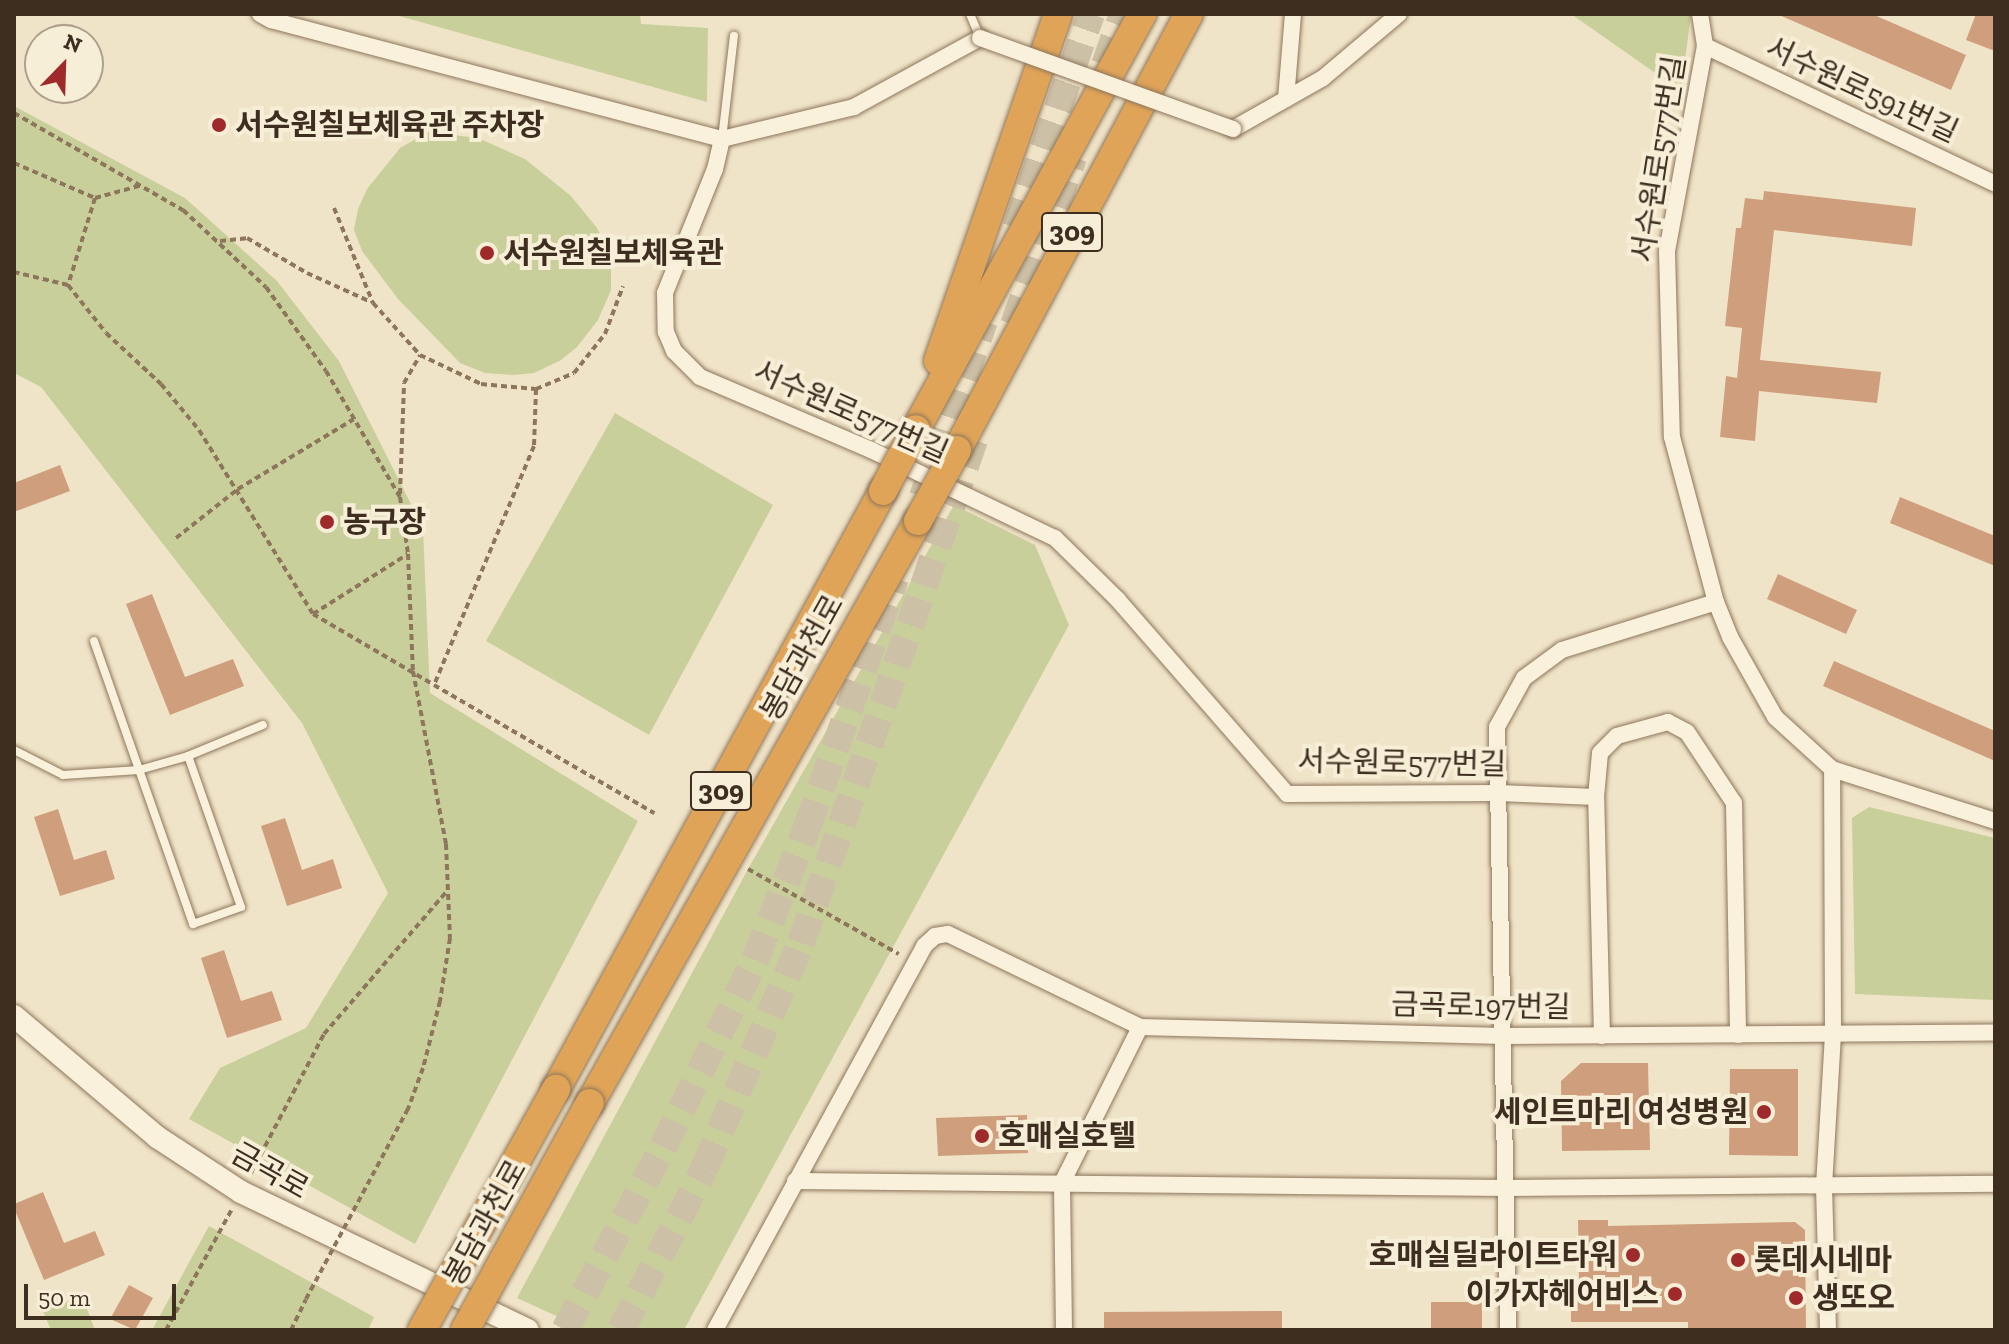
<!DOCTYPE html>
<html>
<head>
<meta charset="utf-8">
<style>
	body { margin:0 }
	#map { position:relative; width:2009px; height:1344px; overflow:hidden; background:#f0e4c8; font-family:"Zilla Slab","Noto Sans KR",serif }
	div>[style] { position:absolute }
	[style*='--x'] { left:calc(var(--x)*1px); top:calc(var(--y)*1px); width:calc(var(--w)*1px); rotate:calc(var(--a)*1deg) }
	.green>* { inset:0; background:#c9cf9b }
	.building>* { inset:0; background:#cf9f7d }
	.highway-tunnel>* { height:28px; margin-top:-14px; transform-origin:0; background:repeating-linear-gradient(90deg,#ccc0a6 0 28px,transparent 0 42px) }
	.path>* { height:4px; margin-top:-2px; transform-origin:0; background:repeating-linear-gradient(90deg,#8d765c 0 6px,transparent 0 10px) }
	.roads { filter:drop-shadow(0 0 2px #8d765c) drop-shadow(0 0 2px #8d765c) }
	.lane>* { height:8px; margin:-4px; padding:0 4px; transform-origin:4px; border-radius:4px; background:#faf1dc }
	.street>* { height:16px; margin:-8px; padding:0 8px; transform-origin:8px; border-radius:8px; background:#faf1dc }
	.secondary>* { height:22px; margin:-11px; padding:0 11px; transform-origin:11px; border-radius:11px; background:#faf1dc }
	.highway>* { height:28px; margin:-14px; padding:0 14px; transform-origin:14px; border-radius:14px; background:#e0a458 }
	.path-bridge>* { height:4px; margin-top:-2px; transform-origin:0; background:repeating-linear-gradient(90deg,#8d765c 0 6px,transparent 0 10px) }
	.bridges { filter:drop-shadow(0 0 2px #8d765c) drop-shadow(0 0 2px #8d765c) }
	.street-bridge>* { height:16px; margin:-8px; padding:0 8px; transform-origin:8px; border-radius:8px; background:#faf1dc }
	.highway-bridge>* { height:28px; margin:-14px; padding:0 14px; transform-origin:14px; border-radius:14px; background:#e0a458 }
	.dots>* { width:22px; height:22px; translate:-50% -50%; box-sizing:border-box; border:4px solid #f7eed8; border-radius:50% }
	span { translate:-50% -50%; white-space:nowrap; text-align:center; line-height:1.15; -webkit-text-stroke:8px #f7eed8; paint-order:stroke }
	.shield-label span { padding:2px 6px; background:#f7eed8; border:2px solid; border-radius:6px; -webkit-text-stroke-width:0 }
	.shield-label { font-size:28px; color:#3d2e20; font-weight:700 }
	.street-label { font-size:30px; color:#3d2e20 }
	.poi-label { font-size:30px; color:#3d2e20; font-weight:700 }
	.left { translate:0 -50%; text-align:left }
	.right { translate:-100% -50%; text-align:right }
	.frame { position:absolute; inset:0; border:16px solid #3d2e20; pointer-events:none }
	.north { position:absolute; left:24px; top:24px; width:80px; height:80px; box-sizing:border-box; background:#f7eed8; border:2px solid #ada18e; border-radius:50%; rotate:23deg; font-size:22px; font-weight:700; line-height:32px; text-align:center; color:#3d2e20 }
	.north::after { content:''; display:block; margin:auto; width:28px; height:36px; background:#9e2a2b; clip-path:polygon(50% 0,100% 100%,50% 72%,0 100%) }
	.scale { position:absolute; left:24px; top:1284px; width:152px; height:36px; box-sizing:border-box; border:4px solid #3d2e20; border-top:0; padding-left:10px; font-size:24px; line-height:28px; white-space:nowrap; color:#3d2e20; -webkit-text-stroke:6px #f7eed8; paint-order:stroke }
</style>
</head>
<body>
<div id="map">
	<div class="green">
		<div style="clip-path:polygon(392px 14px,640px 14px,641px 24px,708px 28px,707px 102px)"></div>
		<div style="clip-path:polygon(1571px 14px,1691px 14px,1681px 91px)"></div>
		<div style="clip-path:polygon(14px 106px,185px 198px,277px 281px,339px 361px,423px 528px,430px 693px,638px 821px,415px 1244px,189px 1119px,220px 1068px,306px 1028px,388px 893px,302px 723px,41px 387px,14px 373px)"></div>
		<div style="clip-path:polygon(428px 132px,478px 138px,525px 159px,571px 196px,597px 228px,611px 255px,611px 290px,598px 320px,577px 347px,561px 360px,534px 373px,513px 375px,485px 373px,460px 363px,398px 299px,362px 251px,354px 230px,358px 209px,367px 189px,400px 148px)"></div>
		<div style="clip-path:polygon(615px 413px,773px 505px,649px 735px,486px 641px)"></div>
		<div style="clip-path:polygon(954px 505px,1035px 545px,1069px 625px,684px 1330px,587px 1330px,517px 1298px,748px 869px)"></div>
		<div style="clip-path:polygon(1869px 807px,1995px 838px,1995px 1000px,1855px 994px,1852px 818px)"></div>
		<div style="clip-path:polygon(209px 1226px,374px 1317px,368px 1330px,152px 1330px)"></div>
		<div style="clip-path:polygon(82px 1296px,95px 1330px,51px 1330px,43px 1311px)"></div>
	</div>
	<div class="building">
		<div style="clip-path:polygon(1777px 14px,1872px 14px,1966px 55px,1951px 90px)"></div>
		<div style="clip-path:polygon(1976px 14px,1995px 14px,1995px 51px,1966px 40px)"></div>
		<div style="clip-path:polygon(1764px 191px,1916px 208px,1912px 246px,1774px 230px,1760px 360px,1881px 372px,1877px 403px,1759px 391px,1755px 441px,1720px 437px,1726px 376px,1737px 378px,1742px 328px,1725px 326px,1736px 228px,1741px 228px,1745px 198px,1763px 200px)"></div>
		<div style="clip-path:polygon(60px 465px,70px 491px,14px 512px,14px 483px)"></div>
		<div style="clip-path:polygon(1900px 497px,1995px 536px,1995px 566px,1890px 523px)"></div>
		<div style="clip-path:polygon(1778px 574px,1857px 610px,1846px 634px,1767px 599px)"></div>
		<div style="clip-path:polygon(152px 594px,185px 677px,233px 659px,244px 686px,170px 715px,126px 604px)"></div>
		<div style="clip-path:polygon(1834px 661px,1995px 731px,1995px 761px,1823px 686px)"></div>
		<div style="clip-path:polygon(58px 809px,74px 860px,106px 850px,115px 879px,60px 896px,34px 817px)"></div>
		<div style="clip-path:polygon(285px 818px,302px 870px,333px 859px,342px 888px,287px 906px,261px 826px)"></div>
		<div style="clip-path:polygon(224px 950px,241px 1001px,272px 991px,282px 1020px,227px 1038px,201px 958px)"></div>
		<div style="clip-path:polygon(1581px 1063px,1648px 1063px,1650px 1150px,1562px 1151px,1561px 1081px)"></div>
		<div style="clip-path:polygon(1730px 1069px,1798px 1069px,1798px 1156px,1729px 1155px)"></div>
		<div style="clip-path:polygon(1027px 1115px,1028px 1153px,938px 1156px,936px 1118px)"></div>
		<div style="clip-path:polygon(43px 1192px,64px 1243px,95px 1231px,105px 1255px,44px 1280px,14px 1208px,14px 1204px)"></div>
		<div style="clip-path:polygon(1578px 1220px,1608px 1220px,1608px 1226px,1795px 1222px,1805px 1230px,1806px 1330px,1688px 1330px,1688px 1322px,1571px 1322px,1571px 1284px,1579px 1284px)"></div>
		<div style="clip-path:polygon(129px 1285px,153px 1298px,135px 1330px,110px 1319px)"></div>
		<div style="clip-path:polygon(1431px 1302px,1482px 1302px,1482px 1330px,1431px 1330px)"></div>
		<div style="clip-path:polygon(1282px 1311px,1282px 1330px,1104px 1330px,1104px 1312px)"></div>
	</div>
	<div class="highway-tunnel">
		<div style="--x:1105;--y:65;--w:54;--a:-70.6"></div>
		<div style="--x:1016;--y:228;--w:227;--a:-70.7"></div>
		<div style="--x:1014;--y:325;--w:178;--a:-70.6"></div>
		<div style="--x:923;--y:497;--w:186;--a:-70.9"></div>
		<div style="--x:565;--y:1330;--w:208;--a:-61.8"></div>
		<div style="--x:663;--y:1147;--w:208;--a:-63.8"></div>
		<div style="--x:755;--y:960;--w:142;--a:-68.5"></div>
		<div style="--x:807;--y:828;--w:265;--a:-70.6"></div>
		<div style="--x:621;--y:1330;--w:181;--a:-62.7"></div>
		<div style="--x:704;--y:1169;--w:246;--a:-66.8"></div>
		<div style="--x:801;--y:943;--w:545;--a:-71.03"></div>
	</div>
	<div class="path">
		<div style="--x:14;--y:113;--w:195;--a:29.9"></div>
		<div style="--x:183;--y:210;--w:113;--a:42.9"></div>
		<div style="--x:266;--y:287;--w:103;--a:54.5"></div>
		<div style="--x:326;--y:371;--w:146;--a:59.6"></div>
		<div style="--x:400;--y:497;--w:58;--a:82"></div>
		<div style="--x:408;--y:554;--w:117;--a:87.6"></div>
		<div style="--x:413;--y:671;--w:176;--a:79.2"></div>
		<div style="--x:446;--y:844;--w:94;--a:87.6"></div>
		<div style="--x:450;--y:938;--w:64;--a:99"></div>
		<div style="--x:440;--y:1001;--w:69;--a:104.2"></div>
		<div style="--x:423;--y:1068;--w:44;--a:110.1"></div>
		<div style="--x:14;--y:163;--w:88;--a:23.4"></div>
		<div style="--x:95;--y:198;--w:91;--a:107.2"></div>
		<div style="--x:68;--y:285;--w:56;--a:-166.5"></div>
		<div style="--x:95;--y:198;--w:46;--a:-15.3"></div>
		<div style="--x:334;--y:208;--w:103;--a:67.7"></div>
		<div style="--x:373;--y:303;--w:70;--a:47.9"></div>
		<div style="--x:420;--y:355;--w:68;--a:25.4"></div>
		<div style="--x:481;--y:384;--w:55;--a:5.2"></div>
		<div style="--x:536;--y:389;--w:41;--a:-22.8"></div>
		<div style="--x:574;--y:373;--w:50;--a:-51.5"></div>
		<div style="--x:605;--y:334;--w:51;--a:-69.4"></div>
		<div style="--x:220;--y:241;--w:27;--a:-6"></div>
		<div style="--x:247;--y:238;--w:69;--a:30.3"></div>
		<div style="--x:307;--y:273;--w:70;--a:24.4"></div>
		<div style="--x:68;--y:285;--w:61;--a:51.6"></div>
		<div style="--x:106;--y:333;--w:75;--a:42.8"></div>
		<div style="--x:161;--y:384;--w:60;--a:50.4"></div>
		<div style="--x:199;--y:430;--w:216;--a:58.2"></div>
		<div style="--x:313;--y:614;--w:140;--a:30.4"></div>
		<div style="--x:536;--y:389;--w:57;--a:92"></div>
		<div style="--x:534;--y:446;--w:259;--a:112.7"></div>
		<div style="--x:434;--y:685;--w:255;--a:30.2"></div>
		<div style="--x:400;--y:494;--w:111;--a:-87.9"></div>
		<div style="--x:404;--y:383;--w:32;--a:-60"></div>
		<div style="--x:176;--y:538;--w:79;--a:-38.3"></div>
		<div style="--x:238;--y:489;--w:135;--a:-31.1"></div>
		<div style="--x:313;--y:614;--w:112;--a:-32.3"></div>
		<div style="--x:748;--y:869;--w:173;--a:29.4"></div>
		<div style="--x:251;--y:1173;--w:157;--a:-62.3"></div>
		<div style="--x:324;--y:1034;--w:190;--a:-49.3"></div>
		<div style="--x:166;--y:1330;--w:138;--a:-61.4"></div>
		<div style="--x:291;--y:1330;--w:34;--a:-64"></div>
	</div>
	<div class="roads">
		<div class="lane">
			<div style="--x:970;--y:14;--w:26;--a:67"></div>
			<div style="--x:722;--y:139;--w:104;--a:-83.4"></div>
			<div style="--x:94;--y:641;--w:300;--a:70.7"></div>
			<div style="--x:193;--y:924;--w:51;--a:-19.5"></div>
			<div style="--x:241;--y:907;--w:160;--a:-109.3"></div>
			<div style="--x:14;--y:750;--w:55;--a:27"></div>
			<div style="--x:63;--y:775;--w:76;--a:-3.8"></div>
			<div style="--x:139;--y:770;--w:51;--a:-15.9"></div>
			<div style="--x:188;--y:756;--w:81;--a:-22.5"></div>
		</div>
		<div class="street">
			<div style="--x:260;--y:14;--w:13;--a:29"></div>
			<div style="--x:271;--y:20;--w:466;--a:14.8"></div>
			<div style="--x:722;--y:139;--w:136;--a:-13.6"></div>
			<div style="--x:854;--y:107;--w:144;--a:-28.7"></div>
			<div style="--x:1700;--y:14;--w:32;--a:81"></div>
			<div style="--x:1705;--y:46;--w:209;--a:100.5"></div>
			<div style="--x:1667;--y:252;--w:185;--a:88.5"></div>
			<div style="--x:1672;--y:437;--w:171;--a:75.1"></div>
			<div style="--x:1716;--y:602;--w:38;--a:68"></div>
			<div style="--x:1730;--y:637;--w:92;--a:60.6"></div>
			<div style="--x:1775;--y:717;--w:77;--a:42.4"></div>
			<div style="--x:1832;--y:769;--w:171;--a:17.7"></div>
			<div style="--x:1705;--y:46;--w:321;--a:25.4"></div>
			<div style="--x:1286;--y:99;--w:85;--a:-85.3"></div>
			<div style="--x:1233;--y:129;--w:103;--a:-29.5"></div>
			<div style="--x:1323;--y:78;--w:99;--a:-40.1"></div>
			<div style="--x:722;--y:139;--w:31;--a:103"></div>
			<div style="--x:715;--y:169;--w:134;--a:112"></div>
			<div style="--x:665;--y:293;--w:39;--a:89"></div>
			<div style="--x:666;--y:332;--w:21;--a:67"></div>
			<div style="--x:674;--y:351;--w:37;--a:45"></div>
			<div style="--x:700;--y:377;--w:186;--a:23.1"></div>
			<div style="--x:871;--y:450;--w:204;--a:25.6"></div>
			<div style="--x:1055;--y:538;--w:88;--a:44.5"></div>
			<div style="--x:1118;--y:600;--w:257;--a:48.9"></div>
			<div style="--x:1287;--y:794;--w:212;--a:-0.3"></div>
			<div style="--x:1499;--y:793;--w:97;--a:2.4"></div>
			<div style="--x:1602;--y:1036;--w:239;--a:-91.4"></div>
			<div style="--x:1596;--y:797;--w:44;--a:-84.8"></div>
			<div style="--x:1600;--y:753;--w:24;--a:-45"></div>
			<div style="--x:1617;--y:736;--w:53;--a:-15.4"></div>
			<div style="--x:1668;--y:722;--w:21;--a:28"></div>
			<div style="--x:1687;--y:732;--w:85;--a:56.5"></div>
			<div style="--x:1734;--y:803;--w:232;--a:89"></div>
			<div style="--x:795;--y:1181;--w:712;--a:0.56"></div>
			<div style="--x:1507;--y:1188;--w:488;--a:-0.5"></div>
			<div style="--x:715;--y:1330;--w:437;--a:-61.4"></div>
			<div style="--x:924;--y:946;--w:15;--a:-42"></div>
			<div style="--x:935;--y:936;--w:13;--a:-9"></div>
			<div style="--x:948;--y:934;--w:213;--a:25.8"></div>
			<div style="--x:1140;--y:1027;--w:364;--a:1.4"></div>
			<div style="--x:1504;--y:1036;--w:491;--a:-0.4"></div>
			<div style="--x:1064;--y:1330;--w:147;--a:-90.8"></div>
			<div style="--x:1062;--y:1183;--w:174;--a:-63.4"></div>
			<div style="--x:1508;--y:1330;--w:603;--a:-91.05"></div>
			<div style="--x:1497;--y:727;--w:56;--a:-61.1"></div>
			<div style="--x:1524;--y:678;--w:47;--a:-36.4"></div>
			<div style="--x:1562;--y:650;--w:161;--a:-17.3"></div>
			<div style="--x:1828;--y:1330;--w:144;--a:-91.6"></div>
			<div style="--x:1824;--y:1186;--w:152;--a:-86.6"></div>
			<div style="--x:1833;--y:1034;--w:265;--a:-90.2"></div>
		</div>
		<div class="secondary">
			<div style="--x:14;--y:1016;--w:187;--a:40.2"></div>
			<div style="--x:157;--y:1137;--w:100;--a:33.2"></div>
			<div style="--x:241;--y:1192;--w:318;--a:25.7"></div>
		</div>
		<div class="highway">
			<div style="--x:938;--y:361;--w:367;--a:-70.9"></div>
			<div style="--x:916;--y:429;--w:473;--a:-61.4"></div>
			<div style="--x:957;--y:450;--w:494;--a:-62"></div>
			<div style="--x:556;--y:1089;--w:682;--a:-61.33"></div>
			<div style="--x:590;--y:1103;--w:668;--a:-60.6"></div>
		</div>
	</div>
	<div class="path-bridge">
		<div style="--x:306;--y:1299;--w:216;--a:-61.8"></div>
	</div>
	<div class="bridges">
		<div class="street-bridge">
			<div style="--x:980;--y:38;--w:269;--a:19.8"></div>
		</div>
		<div class="highway-bridge">
			<div style="--x:883;--y:491;--w:70;--a:-62"></div>
			<div style="--x:918;--y:521;--w:81;--a:-61.2"></div>
			<div style="--x:422;--y:1330;--w:276;--a:-60.9"></div>
			<div style="--x:465;--y:1330;--w:259;--a:-61.2"></div>
		</div>
	</div>
	<div class="dots">
		<div style="left:219px;top:125px;background:#9e2a2b"></div>
		<div style="left:487px;top:253px;background:#9e2a2b"></div>
		<div style="left:327px;top:522px;background:#9e2a2b"></div>
		<div style="left:1764px;top:1112px;background:#9e2a2b"></div>
		<div style="left:982px;top:1136px;background:#9e2a2b"></div>
		<div style="left:1633px;top:1255px;background:#9e2a2b"></div>
		<div style="left:1738px;top:1260px;background:#9e2a2b"></div>
		<div style="left:1675px;top:1294px;background:#9e2a2b"></div>
		<div style="left:1796px;top:1298px;background:#9e2a2b"></div>
	</div>
	<div class="shield-label">
		<span style="left:1072px;top:232px">309</span>
		<span style="left:721px;top:791px">309</span>
	</div>
	<div class="street-label">
		<span style="left:1862px;top:90px;rotate:25deg">서수원로591번길</span>
		<span style="left:1659px;top:159px;rotate:-81deg">서수원로577번길</span>
		<span style="left:851px;top:412px;rotate:24deg">서수원로577번길</span>
		<span style="left:802px;top:658px;rotate:-61deg">봉담과천로</span>
		<span style="left:1402px;top:763px;rotate:1deg">서수원로577번길</span>
		<span style="left:1481px;top:1006px;rotate:1deg">금곡로197번길</span>
		<span style="left:270px;top:1171px;rotate:29deg">금곡로</span>
		<span style="left:485px;top:1223px;rotate:-61deg">봉담과천로</span>
	</div>
	<div class="poi-label">
		<span class="left" style="left:235px;top:125px">서수원칠보체육관 주차장</span>
		<span class="left" style="left:503px;top:253px">서수원칠보체육관</span>
		<span class="left" style="left:343px;top:522px">농구장</span>
		<span class="right" style="left:1748px;top:1112px">세인트마리 여성병원</span>
		<span class="left" style="left:998px;top:1136px">호매실호텔</span>
		<span class="right" style="left:1617px;top:1255px">호매실딜라이트타워</span>
		<span class="left" style="left:1754px;top:1260px">롯데시네마</span>
		<span class="right" style="left:1659px;top:1294px">이가자헤어비스</span>
		<span class="left" style="left:1812px;top:1298px">생또오</span>
	</div>
	<div class="frame"></div>
	<div class="north">N</div>
	<div class="scale">50 m</div>
</div>
</body>
</html>
